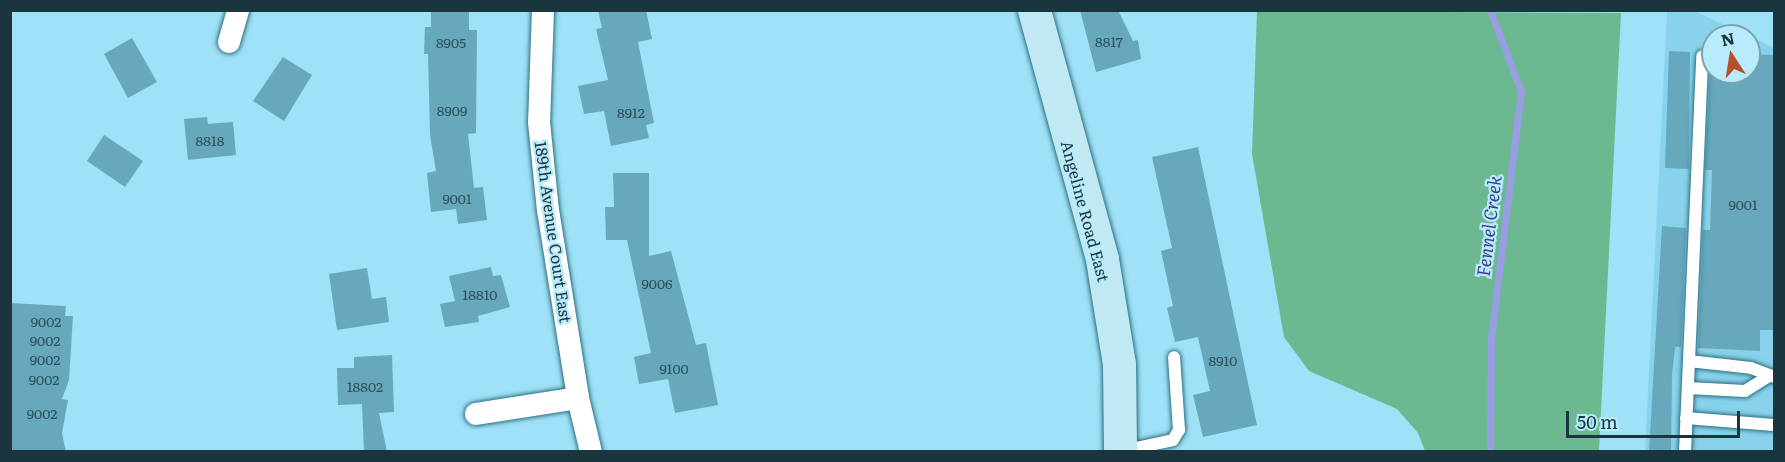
<!DOCTYPE html>
<html>
<head>
<meta charset="utf-8">
<style>
	body { margin:0 }
	#map { position:relative; width:1785px; height:462px; overflow:hidden; background:#9fe1f6; font-family:Literata,serif }
	div>[style] { position:absolute }
	[style*='--x'] { left:calc(var(--x)*1px); top:calc(var(--y)*1px); width:calc(var(--w)*1px); rotate:calc(var(--a)*1deg) }
	.built>* { inset:0; background:#88d3eb }
	.forest>* { inset:0; background:#6cb991 }
	.stream>* { height:7px; margin:-3.5px; padding:0 3.5px; transform-origin:3.5px; border-radius:3.5px; background:#989ee1 }
	.building>* { inset:0; background:#67a8bc }
	.roads { filter:drop-shadow(0 0 2px #2e7184) drop-shadow(0 0 2px #2e7184) }
	.lane>* { height:12px; margin:-6px; padding:0 6px; transform-origin:6px; border-radius:6px; background:#fff }
	.street>* { height:22px; margin:-11px; padding:0 11px; transform-origin:11px; border-radius:11px; background:#fff }
	.secondary>* { height:33px; margin:-16.5px; padding:0 16.5px; transform-origin:16.5px; border-radius:16.5px; background:#c1e9f4 }
	span { translate:-50% -50%; white-space:nowrap; text-align:center; line-height:1.15; -webkit-text-stroke:4.5px #b8ecfd; paint-order:stroke }
	.number-label { font-size:14px; color:#2d525d }
	.number-label span { -webkit-text-stroke-width:0 }
	.street-label { font-size:16px; color:#1a353d }
	.water-label { font-size:18px; color:#3d3b8a; font-style:italic }
	.frame { position:absolute; inset:0; border:12px solid #1a353d; pointer-events:none }
	.north { position:absolute; left:1701px; top:24px; width:60px; height:60px; box-sizing:border-box; background:#b8ecfd; border:2px solid #79a3b0; border-radius:50%; rotate:348deg; font-size:16px; font-weight:700; line-height:24px; text-align:center; color:#1a353d }
	.north::after { content:''; display:block; margin:auto; width:21px; height:27px; background:#b75029; clip-path:polygon(50% 0,100% 100%,50% 72%,0 100%) }
	.scale { position:absolute; left:1566px; top:411px; width:174px; height:27px; box-sizing:border-box; border:3px solid #1a353d; border-top:0; padding-left:8px; font-size:18px; line-height:21px; white-space:nowrap; color:#1a353d; -webkit-text-stroke:4px #b8ecfd; paint-order:stroke }
</style>
</head>
<body>
<div id="map">
	<div class="built">
		<div style="clip-path:polygon(1667px 11px,1694px 11px,1749px 36px,1713px 36px,1713px 72px,1749px 72px,1749px 36px,1774px 48px,1774px 451px,1645px 452px)"></div>
	</div>
	<div class="forest">
		<div style="clip-path:polygon(1257px 11px,1621px 13px,1599px 451px,1425px 451px,1418px 433px,1397px 409px,1309px 371px,1284px 337px,1252px 154px)"></div>
	</div>
	<div class="stream">
		<div style="--x:1490;--y:10;--w:87;--a:69.1"></div>
		<div style="--x:1521;--y:91;--w:250;--a:96.9"></div>
		<div style="--x:1491;--y:339;--w:113;--a:90.5"></div>
	</div>
	<div class="building">
		<div style="clip-path:polygon(431px 10px,469px 10px,469px 30px,477px 30px,476px 133px,468px 134px,474px 188px,483px 187px,487px 220px,458px 224px,456px 209px,431px 212px,427px 173px,436px 171px,430px 135px,428px 54px,424px 54px,425px 27px,431px 27px)"></div>
		<div style="clip-path:polygon(598px 10px,646px 10px,652px 39px,638px 42px,654px 123px,646px 125px,649px 138px,611px 146px,604px 111px,584px 114px,578px 86px,608px 80px,596px 29px,602px 28px)"></div>
		<div style="clip-path:polygon(1080px 10px,1118px 10px,1133px 41px,1138px 40px,1141px 59px,1096px 72px)"></div>
		<div style="clip-path:polygon(132px 38px,157px 82px,128px 98px,104px 54px)"></div>
		<div style="clip-path:polygon(1669px 51px,1690px 52px,1689px 169px,1665px 168px)"></div>
		<div style="clip-path:polygon(1749px 54px,1774px 55px,1774px 330px,1760px 330px,1760px 351px,1698px 348px,1703px 230px,1710px 230px,1712px 170px,1705px 170px,1710px 72px,1749px 72px)"></div>
		<div style="clip-path:polygon(283px 57px,312px 75px,284px 121px,253px 101px)"></div>
		<div style="clip-path:polygon(207px 117px,208px 124px,233px 122px,236px 155px,188px 160px,184px 119px)"></div>
		<div style="clip-path:polygon(104px 135px,143px 161px,125px 187px,87px 161px)"></div>
		<div style="clip-path:polygon(1198px 147px,1257px 425px,1203px 437px,1193px 395px,1210px 391px,1198px 337px,1175px 342px,1167px 308px,1173px 306px,1161px 251px,1172px 248px,1152px 157px)"></div>
		<div style="clip-path:polygon(613px 173px,649px 173px,649px 256px,671px 251px,696px 345px,706px 343px,718px 405px,675px 413px,668px 379px,639px 384px,634px 357px,651px 353px,627px 240px,606px 240px,605px 207px,614px 207px)"></div>
		<div style="clip-path:polygon(1662px 226px,1686px 228px,1681px 347px,1675px 347px,1672px 375px,1671px 452px,1649px 452px)"></div>
		<div style="clip-path:polygon(491px 267px,493px 276px,501px 275px,510px 307px,478px 316px,479px 322px,445px 327px,440px 304px,455px 301px,449px 276px)"></div>
		<div style="clip-path:polygon(367px 268px,372px 299px,386px 297px,389px 322px,337px 330px,329px 274px)"></div>
		<div style="clip-path:polygon(10px 303px,66px 306px,65px 316px,73px 316px,69px 380px,62px 399px,68px 400px,62px 433px,66px 452px,10px 452px)"></div>
		<div style="clip-path:polygon(392px 355px,394px 412px,379px 413px,387px 452px,364px 452px,362px 404px,338px 405px,337px 368px,354px 368px,354px 357px)"></div>
	</div>
	<div class="roads">
		<div class="lane">
			<div style="--x:1689;--y:361;--w:62;--a:6.4"></div>
			<div style="--x:1751;--y:368;--w:25;--a:21"></div>
			<div style="--x:1688;--y:388;--w:57;--a:3"></div>
			<div style="--x:1745;--y:391;--w:26;--a:-32"></div>
			<div style="--x:1686;--y:418;--w:88;--a:4.5"></div>
			<div style="--x:1122;--y:451;--w:52;--a:-12.2"></div>
			<div style="--x:1173;--y:440;--w:12;--a:-59"></div>
			<div style="--x:1179;--y:430;--w:73;--a:-93.9"></div>
			<div style="--x:1685;--y:452;--w:396;--a:-87.5"></div>
		</div>
		<div class="street">
			<div style="--x:543;--y:10;--w:112;--a:92"></div>
			<div style="--x:539;--y:122;--w:88;--a:84.2"></div>
			<div style="--x:548;--y:210;--w:190;--a:80.9"></div>
			<div style="--x:578;--y:398;--w:56;--a:76.5"></div>
			<div style="--x:229;--y:42;--w:33;--a:-74"></div>
			<div style="--x:476;--y:414;--w:103;--a:-8.9"></div>
		</div>
		<div class="secondary">
			<div style="--x:1034;--y:10;--w:258;--a:74.7"></div>
			<div style="--x:1102;--y:259;--w:106;--a:80.8"></div>
			<div style="--x:1119;--y:364;--w:88;--a:89.3"></div>
		</div>
	</div>
	<div class="number-label">
		<span style="left:1109px;top:41px">8817</span>
		<span style="left:451px;top:42px">8905</span>
		<span style="left:452px;top:110px">8909</span>
		<span style="left:631px;top:112px">8912</span>
		<span style="left:210px;top:140px">8818</span>
		<span style="left:457px;top:198px">9001</span>
		<span style="left:1743px;top:204px">9001</span>
		<span style="left:657px;top:283px">9006</span>
		<span style="left:480px;top:294px">18810</span>
		<span style="left:46px;top:321px">9002</span>
		<span style="left:45px;top:340px">9002</span>
		<span style="left:45px;top:359px">9002</span>
		<span style="left:1223px;top:360px">8910</span>
		<span style="left:674px;top:368px">9100</span>
		<span style="left:44px;top:379px">9002</span>
		<span style="left:365px;top:386px">18802</span>
		<span style="left:42px;top:413px">9002</span>
	</div>
	<div class="street-label">
		<span style="left:1086px;top:211px;rotate:75deg">Angeline Road East</span>
		<span style="left:554px;top:232px;rotate:82deg">189th Avenue Court East</span>
	</div>
	<div class="water-label">
		<span style="left:1489px;top:226px;rotate:-83deg">Fennel Creek</span>
	</div>
	<div class="frame"></div>
	<div class="north">N</div>
	<div class="scale">50 m</div>
</div>
</body>
</html>
